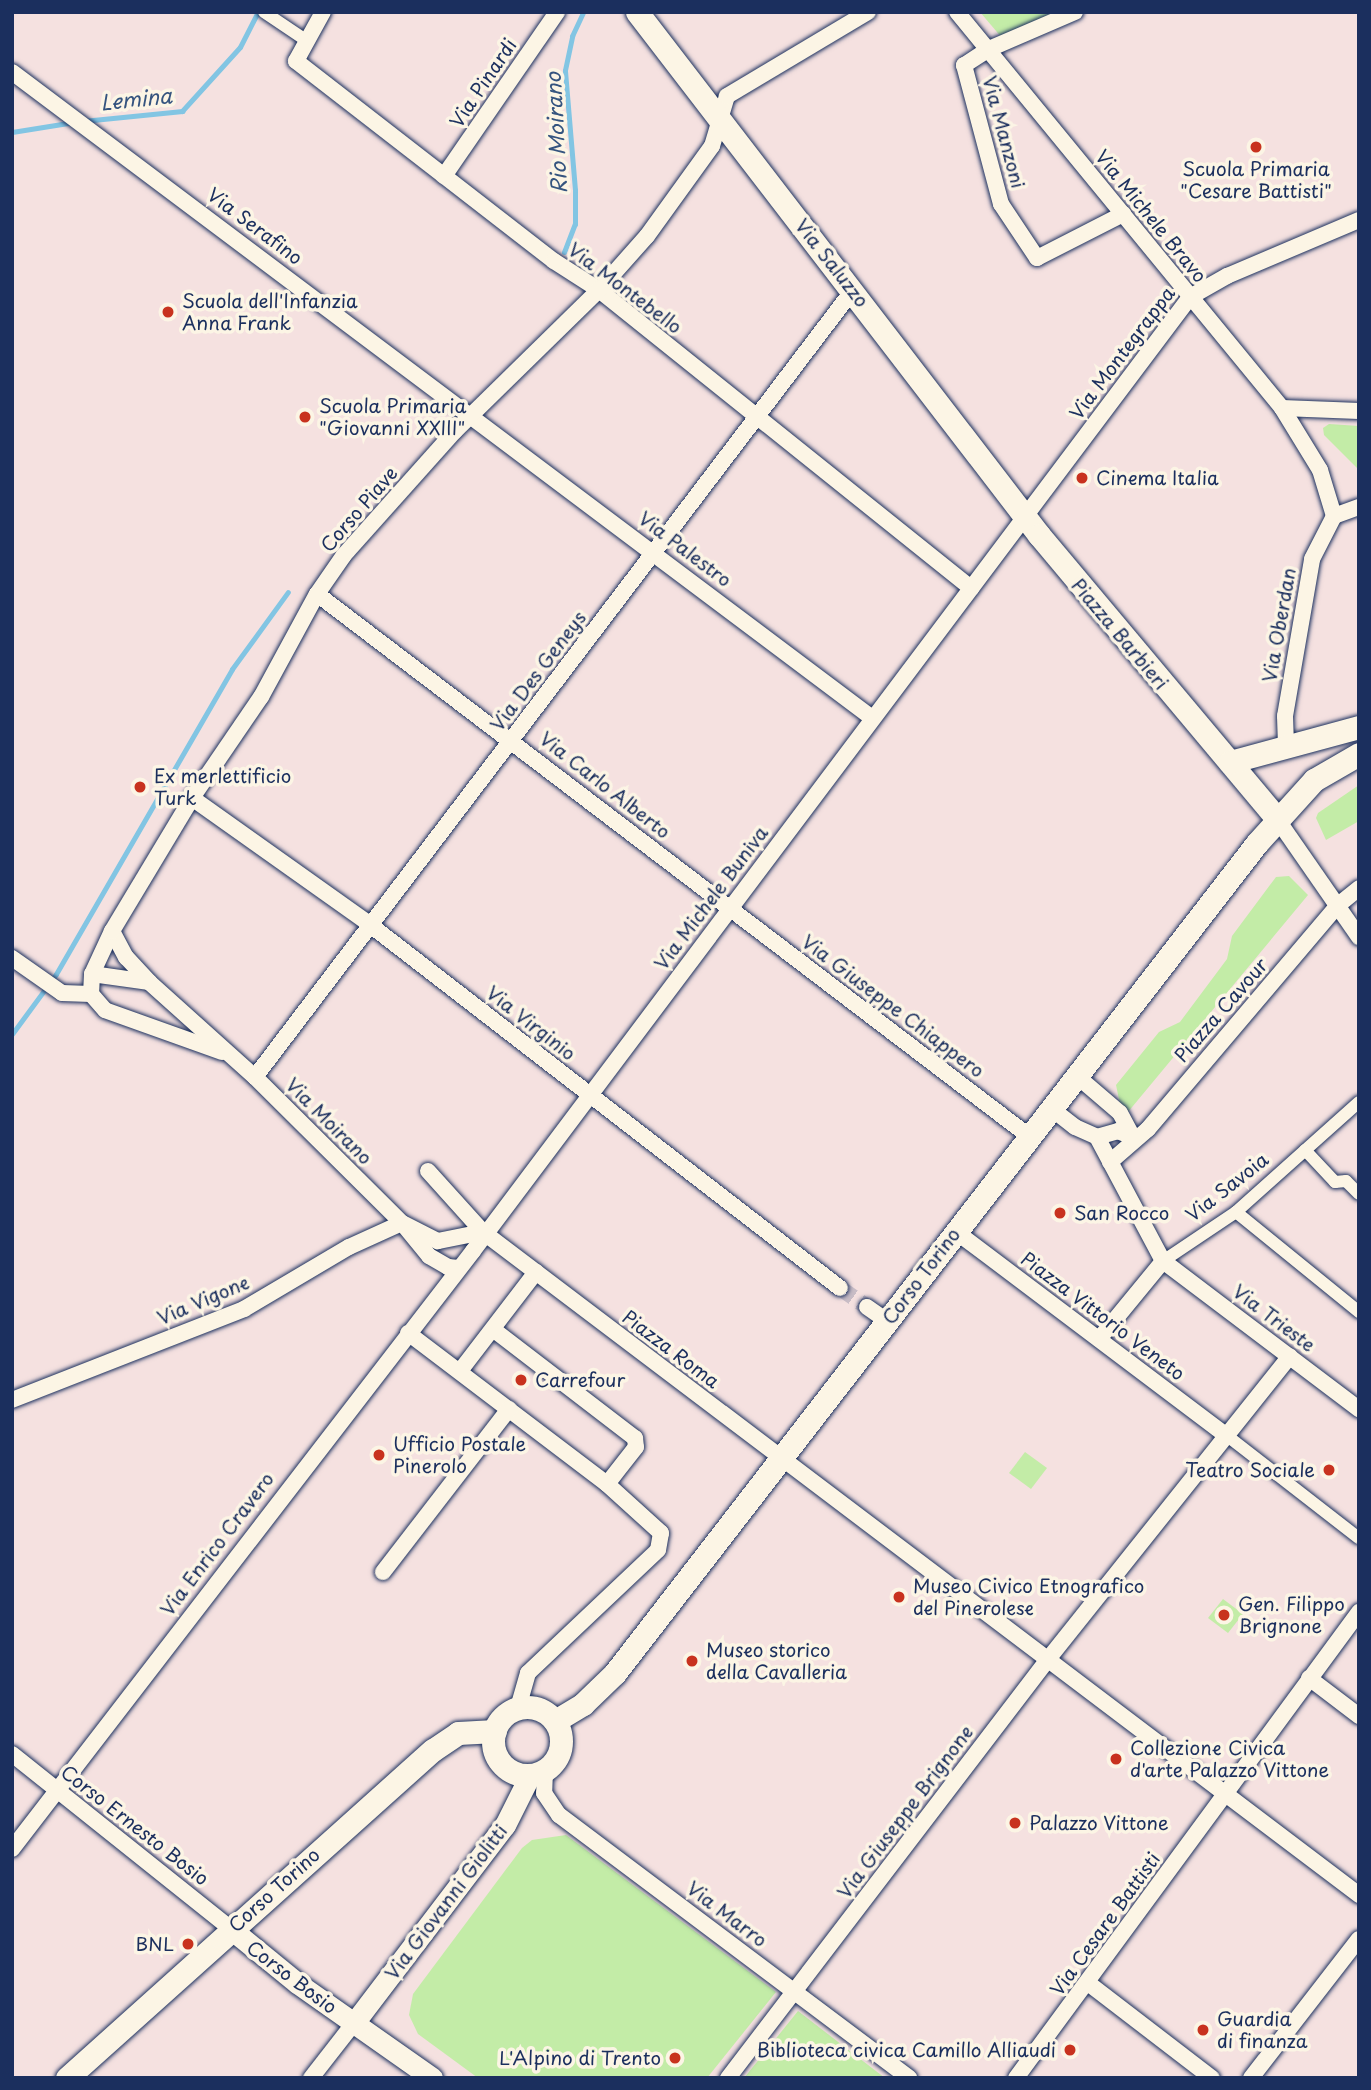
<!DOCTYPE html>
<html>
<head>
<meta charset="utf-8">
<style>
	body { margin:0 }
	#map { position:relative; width:1371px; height:2090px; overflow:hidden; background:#f5e1e0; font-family:"Playpen Sans",sans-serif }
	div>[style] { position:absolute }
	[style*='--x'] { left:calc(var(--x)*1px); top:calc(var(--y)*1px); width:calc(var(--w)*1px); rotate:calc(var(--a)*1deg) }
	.green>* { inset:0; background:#c3eca7 }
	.stream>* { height:5px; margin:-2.5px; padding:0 2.5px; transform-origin:2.5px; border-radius:2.5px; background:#82c5e3 }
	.minor-tunnel>* { height:16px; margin-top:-8px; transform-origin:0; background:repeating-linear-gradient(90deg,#c9bdc6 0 16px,transparent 0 24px) }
	.roads { filter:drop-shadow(0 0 2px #1b2f5e) drop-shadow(0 0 2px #1b2f5e) }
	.pedestrian>* { height:12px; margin:-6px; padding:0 6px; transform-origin:6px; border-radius:6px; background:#fcf5e5 }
	.minor>* { height:16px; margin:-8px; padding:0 8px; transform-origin:8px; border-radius:8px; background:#fcf5e5 }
	.tertiary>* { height:21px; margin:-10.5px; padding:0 10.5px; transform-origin:10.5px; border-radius:10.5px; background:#fcf5e5 }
	.secondary>* { height:23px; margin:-11.5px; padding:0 11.5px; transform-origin:11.5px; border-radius:11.5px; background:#fcf5e5 }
	.secondary>.ring { margin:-11.5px; padding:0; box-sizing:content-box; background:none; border:23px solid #fcf5e5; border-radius:50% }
	.dots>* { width:19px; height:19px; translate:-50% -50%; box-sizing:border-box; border:4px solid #fcf5e5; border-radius:50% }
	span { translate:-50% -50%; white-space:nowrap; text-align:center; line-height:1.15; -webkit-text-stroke:7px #fcf5e5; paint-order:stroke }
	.street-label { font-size:19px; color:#1b2f5e }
	.poi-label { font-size:19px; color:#1b2f5e }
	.left { translate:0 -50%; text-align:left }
	.right { translate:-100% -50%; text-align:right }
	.water-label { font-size:21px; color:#35547f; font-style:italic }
	.frame { position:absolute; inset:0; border:14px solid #1b2f5e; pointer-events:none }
</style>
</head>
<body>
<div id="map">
	<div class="green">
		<div style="clip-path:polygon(980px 12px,1063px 12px,1002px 38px)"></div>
		<div style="clip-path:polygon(1329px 424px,1359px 426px,1359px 470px,1324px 435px,1323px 428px)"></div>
		<div style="clip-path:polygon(1359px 785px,1359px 821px,1326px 840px,1316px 818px,1318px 813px)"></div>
		<div style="clip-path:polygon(1289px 876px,1308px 895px,1128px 1112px,1120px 1104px,1116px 1085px,1159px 1032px,1180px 1022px,1227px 959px,1232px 936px,1276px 877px)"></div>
		<div style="clip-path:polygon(1025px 1452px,1047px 1468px,1031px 1489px,1009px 1473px)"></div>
		<div style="clip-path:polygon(1223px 1599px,1243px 1614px,1228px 1633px,1208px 1618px)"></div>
		<div style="clip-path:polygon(566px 1835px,776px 1992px,707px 2078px,478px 2078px,418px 2034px,409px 2015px,413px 1994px,522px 1848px,532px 1840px)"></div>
		<div style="clip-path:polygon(798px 2011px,885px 2078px,744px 2078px)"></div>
	</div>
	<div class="stream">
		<div style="--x:83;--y:121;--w:100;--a:-5.8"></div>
		<div style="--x:182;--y:111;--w:86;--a:-47.8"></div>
		<div style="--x:240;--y:47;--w:39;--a:-63"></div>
		<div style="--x:12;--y:132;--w:63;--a:-9.2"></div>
		<div style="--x:564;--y:252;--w:30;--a:-69"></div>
		<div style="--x:575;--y:224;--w:34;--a:-90"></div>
		<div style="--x:575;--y:190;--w:120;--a:-94.8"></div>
		<div style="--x:565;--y:70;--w:35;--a:-78"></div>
		<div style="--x:572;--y:36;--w:26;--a:-65"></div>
		<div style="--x:12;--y:1034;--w:74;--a:-53.7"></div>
		<div style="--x:56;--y:974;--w:352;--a:-60"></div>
		<div style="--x:232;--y:669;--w:95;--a:-54"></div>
	</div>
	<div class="minor-tunnel">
		<div style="--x:840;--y:1288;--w:33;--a:35"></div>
	</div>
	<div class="roads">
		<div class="pedestrian">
			<div style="--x:264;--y:12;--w:52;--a:34"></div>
			<div style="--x:1305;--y:1150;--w:44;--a:46.8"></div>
			<div style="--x:1335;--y:1182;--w:11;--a:-5"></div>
			<div style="--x:1346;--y:1181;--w:18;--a:45"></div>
			<div style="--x:1236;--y:1212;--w:159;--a:39.1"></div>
			<div style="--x:1163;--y:1261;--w:88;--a:-33.9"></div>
			<div style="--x:1236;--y:1212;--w:165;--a:-41.8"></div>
			<div style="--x:1226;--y:1435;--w:168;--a:37.8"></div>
		</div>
		<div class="minor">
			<div style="--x:323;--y:12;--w:56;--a:118.9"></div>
			<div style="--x:296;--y:61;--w:326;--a:37.8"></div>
			<div style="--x:554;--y:261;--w:54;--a:32.8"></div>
			<div style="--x:599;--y:290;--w:477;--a:38.7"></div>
			<div style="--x:957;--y:12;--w:512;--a:50.62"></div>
			<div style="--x:1282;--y:408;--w:73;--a:58.5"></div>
			<div style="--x:1320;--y:470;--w:48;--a:73.1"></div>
			<div style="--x:1075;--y:12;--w:94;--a:156.7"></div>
			<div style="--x:989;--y:49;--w:30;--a:147"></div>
			<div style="--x:964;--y:65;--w:144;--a:75.1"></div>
			<div style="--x:1001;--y:204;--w:65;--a:56.3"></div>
			<div style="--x:1037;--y:258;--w:97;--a:-27.1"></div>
			<div style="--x:12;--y:72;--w:1076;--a:36.91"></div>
			<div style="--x:444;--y:176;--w:199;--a:-55.4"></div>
			<div style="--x:1282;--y:408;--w:77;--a:2.2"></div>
			<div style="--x:1334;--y:516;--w:27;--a:-20"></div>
			<div style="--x:317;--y:594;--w:896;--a:37.29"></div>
			<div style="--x:1286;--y:745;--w:29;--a:-92"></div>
			<div style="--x:1285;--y:716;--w:159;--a:-80.2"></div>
			<div style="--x:1312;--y:559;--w:48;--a:-62.9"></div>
			<div style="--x:192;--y:798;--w:217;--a:35.4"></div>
			<div style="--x:369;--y:924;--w:595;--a:37.7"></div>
			<div style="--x:1277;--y:819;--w:144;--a:55.2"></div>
			<div style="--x:112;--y:931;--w:30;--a:62"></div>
			<div style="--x:126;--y:957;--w:34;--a:47"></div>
			<div style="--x:149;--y:982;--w:142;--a:41.9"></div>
			<div style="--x:255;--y:1077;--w:207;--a:44.8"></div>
			<div style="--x:402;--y:1223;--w:43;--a:50.7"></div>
			<div style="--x:429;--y:1256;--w:22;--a:30"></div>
			<div style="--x:448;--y:1267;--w:11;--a:5"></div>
			<div style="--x:12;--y:958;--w:61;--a:35"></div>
			<div style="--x:62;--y:993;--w:29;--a:2"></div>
			<div style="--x:92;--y:974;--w:58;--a:8"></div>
			<div style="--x:222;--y:1052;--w:124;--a:-160.3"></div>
			<div style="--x:105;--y:1010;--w:21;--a:-131"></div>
			<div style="--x:91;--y:994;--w:20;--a:-87"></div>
			<div style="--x:92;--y:974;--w:47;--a:-65.1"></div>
			<div style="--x:112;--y:931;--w:155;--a:-59"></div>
			<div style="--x:192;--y:798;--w:122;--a:-55.7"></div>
			<div style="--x:261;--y:697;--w:117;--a:-61.5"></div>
			<div style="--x:317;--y:594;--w:47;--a:-55.3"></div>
			<div style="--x:344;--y:555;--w:166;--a:-48.2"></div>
			<div style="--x:455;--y:431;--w:202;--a:-44.4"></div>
			<div style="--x:599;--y:290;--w:72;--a:-48.4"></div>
			<div style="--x:647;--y:236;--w:111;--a:-54.2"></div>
			<div style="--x:712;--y:146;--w:52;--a:-73.3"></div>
			<div style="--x:727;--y:96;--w:164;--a:-30.8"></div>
			<div style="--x:255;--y:1077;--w:988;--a:-52.77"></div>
			<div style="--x:1078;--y:1077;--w:55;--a:40.6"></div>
			<div style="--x:1120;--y:1113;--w:27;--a:62"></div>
			<div style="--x:1052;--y:1109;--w:29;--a:38"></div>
			<div style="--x:1075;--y:1127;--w:24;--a:24"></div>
			<div style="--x:1097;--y:1137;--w:140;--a:62"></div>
			<div style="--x:1163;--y:1261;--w:246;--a:37.1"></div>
			<div style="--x:1097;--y:1137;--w:22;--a:-16"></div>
			<div style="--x:1118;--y:1131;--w:16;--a:22"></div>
			<div style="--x:1110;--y:1162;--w:50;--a:-41"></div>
			<div style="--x:1148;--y:1129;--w:292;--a:-49.7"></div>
			<div style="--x:1337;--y:906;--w:28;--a:-39"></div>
			<div style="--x:428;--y:1171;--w:82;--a:48"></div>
			<div style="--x:483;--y:1232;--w:1099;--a:37.12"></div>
			<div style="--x:404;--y:1224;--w:38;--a:27"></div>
			<div style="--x:438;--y:1241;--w:46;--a:-11.3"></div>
			<div style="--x:955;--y:1231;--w:339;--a:37"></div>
			<div style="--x:867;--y:1307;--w:24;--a:35"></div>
			<div style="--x:494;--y:1330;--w:178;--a:37.5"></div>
			<div style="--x:635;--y:1438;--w:9;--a:84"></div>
			<div style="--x:636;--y:1447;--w:47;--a:128.1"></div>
			<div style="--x:408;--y:1333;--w:250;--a:37.2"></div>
			<div style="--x:607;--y:1484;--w:73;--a:42.2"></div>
			<div style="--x:661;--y:1533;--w:17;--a:100"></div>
			<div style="--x:658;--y:1550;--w:179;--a:136.6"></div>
			<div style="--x:528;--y:1673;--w:37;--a:106"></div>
			<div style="--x:1099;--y:1339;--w:101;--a:-50.6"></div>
			<div style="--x:460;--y:1371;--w:125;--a:-52.5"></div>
			<div style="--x:12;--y:1400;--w:249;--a:-21.4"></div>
			<div style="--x:244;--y:1309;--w:122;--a:-30.6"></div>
			<div style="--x:349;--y:1247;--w:58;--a:-24.4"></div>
			<div style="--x:383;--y:1572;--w:206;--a:-52.3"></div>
			<div style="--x:1309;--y:1678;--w:63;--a:37.2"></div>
			<div style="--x:12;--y:1754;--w:280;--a:38.6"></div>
			<div style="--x:545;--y:1770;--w:23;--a:92"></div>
			<div style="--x:544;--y:1793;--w:27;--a:56"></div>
			<div style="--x:559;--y:1815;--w:438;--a:36.9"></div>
			<div style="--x:12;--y:1849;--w:755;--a:-52.37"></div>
			<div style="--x:473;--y:1251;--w:1193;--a:-53.07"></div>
			<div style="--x:1190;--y:297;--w:43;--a:-29.6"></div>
			<div style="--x:1227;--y:276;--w:143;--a:-23"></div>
			<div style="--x:1088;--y:1983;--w:156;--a:37.5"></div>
			<div style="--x:311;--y:2078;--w:70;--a:-52"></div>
			<div style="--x:728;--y:2078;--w:529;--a:-52.61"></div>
			<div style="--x:1049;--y:1658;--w:386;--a:-51.4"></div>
			<div style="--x:1016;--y:2078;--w:579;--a:-53.65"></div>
			<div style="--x:1251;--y:2078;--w:176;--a:-52.2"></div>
		</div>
		<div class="tertiary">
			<div style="--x:231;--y:1929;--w:85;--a:39.3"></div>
			<div style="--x:297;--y:1983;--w:165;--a:35.1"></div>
			<div style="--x:354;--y:2023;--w:249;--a:-52.7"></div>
			<div style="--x:505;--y:1825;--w:56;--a:-63.4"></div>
		</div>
		<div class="secondary">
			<div style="--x:637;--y:12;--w:660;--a:52.45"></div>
			<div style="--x:1039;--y:535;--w:371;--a:50"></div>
			<div style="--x:1230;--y:762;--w:134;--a:-15.2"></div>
			<div class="ring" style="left:493px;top:1707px;width:45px;height:45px"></div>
			<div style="--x:555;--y:1721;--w:33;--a:-31"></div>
			<div style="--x:583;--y:1704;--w:45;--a:-44.1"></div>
			<div style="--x:615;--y:1673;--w:1049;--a:-52.28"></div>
			<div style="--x:1257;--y:843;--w:85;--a:-47.9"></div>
			<div style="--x:1314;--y:780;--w:52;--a:-30"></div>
			<div style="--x:67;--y:2078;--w:491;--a:-41.9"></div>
			<div style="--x:433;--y:1750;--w:30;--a:-34"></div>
			<div style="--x:458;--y:1733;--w:37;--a:-3"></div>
		</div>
	</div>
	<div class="dots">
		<div style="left:1256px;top:147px;background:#c8321e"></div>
		<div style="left:168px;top:312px;background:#c8321e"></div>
		<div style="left:305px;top:417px;background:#c8321e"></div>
		<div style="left:1082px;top:478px;background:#c8321e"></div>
		<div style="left:140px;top:787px;background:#c8321e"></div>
		<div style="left:1060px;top:1213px;background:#c8321e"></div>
		<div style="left:521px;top:1380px;background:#c8321e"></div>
		<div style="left:379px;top:1455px;background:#c8321e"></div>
		<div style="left:1329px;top:1470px;background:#c8321e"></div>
		<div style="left:899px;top:1597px;background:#c8321e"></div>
		<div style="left:1224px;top:1615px;background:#c8321e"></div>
		<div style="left:692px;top:1661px;background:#c8321e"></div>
		<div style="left:1116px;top:1759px;background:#c8321e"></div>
		<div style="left:1015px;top:1823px;background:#c8321e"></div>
		<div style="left:188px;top:1944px;background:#c8321e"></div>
		<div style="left:1203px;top:2030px;background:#c8321e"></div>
		<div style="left:1070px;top:2050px;background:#c8321e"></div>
		<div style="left:675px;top:2058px;background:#c8321e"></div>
	</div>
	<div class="street-label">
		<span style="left:483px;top:83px;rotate:-56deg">Via Pinardi</span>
		<span style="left:1004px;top:132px;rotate:75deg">Via Manzoni</span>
		<span style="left:1151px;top:216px;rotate:51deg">Via Michele Bravo</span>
		<span style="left:255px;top:226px;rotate:37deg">Via Serafino</span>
		<span style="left:832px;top:263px;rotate:52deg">Via Saluzzo</span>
		<span style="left:625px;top:288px;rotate:37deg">Via Montebello</span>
		<span style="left:1122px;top:353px;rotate:-53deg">Via Montegrappa</span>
		<span style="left:359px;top:509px;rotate:-49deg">Corso Piave</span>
		<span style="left:685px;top:549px;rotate:37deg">Via Palestro</span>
		<span style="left:1279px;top:625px;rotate:-80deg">Via Oberdan</span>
		<span style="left:1120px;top:634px;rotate:50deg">Piazza Barbieri</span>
		<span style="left:538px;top:671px;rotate:-53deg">Via Des Geneys</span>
		<span style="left:605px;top:785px;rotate:38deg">Via Carlo Alberto</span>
		<span style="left:711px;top:898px;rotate:-53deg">Via Michele Buniva</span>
		<span style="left:893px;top:1006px;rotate:37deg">Via Giuseppe Chiappero</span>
		<span style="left:1221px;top:1010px;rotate:-49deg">Piazza Cavour</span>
		<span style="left:531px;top:1023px;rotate:38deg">Via Virginio</span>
		<span style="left:329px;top:1121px;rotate:45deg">Via Moirano</span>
		<span style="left:1227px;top:1187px;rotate:-38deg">Via Savoia</span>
		<span style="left:921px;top:1276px;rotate:-53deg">Corso Torino</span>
		<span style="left:203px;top:1300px;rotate:-23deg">Via Vigone</span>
		<span style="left:1103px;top:1316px;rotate:37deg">Piazza Vittorio Veneto</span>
		<span style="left:1274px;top:1318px;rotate:37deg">Via Trieste</span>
		<span style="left:671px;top:1349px;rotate:37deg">Piazza Roma</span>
		<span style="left:217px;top:1544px;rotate:-53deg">Via Enrico Cravero</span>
		<span style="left:905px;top:1812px;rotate:-53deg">Via Giuseppe Brignone</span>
		<span style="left:135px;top:1825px;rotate:38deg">Corso Ernesto Bosio</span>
		<span style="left:274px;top:1890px;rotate:-42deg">Corso Torino</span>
		<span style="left:446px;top:1902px;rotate:-53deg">Via Giovanni Giolitti</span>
		<span style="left:727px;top:1914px;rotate:37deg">Via Marro</span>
		<span style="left:1105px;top:1924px;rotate:-54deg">Via Cesare Battisti</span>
		<span style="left:292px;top:1977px;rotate:37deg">Corso Bosio</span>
	</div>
	<div class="poi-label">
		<span style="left:1256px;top:180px">Scuola Primaria<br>"Cesare Battisti"</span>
		<span class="left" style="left:182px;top:312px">Scuola dell'Infanzia<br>Anna Frank</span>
		<span class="left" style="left:319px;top:417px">Scuola Primaria<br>"Giovanni XXIII"</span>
		<span class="left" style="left:1096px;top:478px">Cinema Italia</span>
		<span class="left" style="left:154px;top:787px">Ex merlettificio<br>Turk</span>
		<span class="left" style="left:1074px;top:1213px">San Rocco</span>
		<span class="left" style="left:535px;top:1380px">Carrefour</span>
		<span class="left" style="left:393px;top:1455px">Ufficio Postale<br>Pinerolo</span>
		<span class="right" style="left:1315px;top:1470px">Teatro Sociale</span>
		<span class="left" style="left:913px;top:1597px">Museo Civico Etnografico<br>del Pinerolese</span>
		<span class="left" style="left:1238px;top:1615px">Gen. Filippo<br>Brignone</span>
		<span class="left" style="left:706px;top:1661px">Museo storico<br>della Cavalleria</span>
		<span class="left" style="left:1130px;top:1759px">Collezione Civica<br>d'arte Palazzo Vittone</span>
		<span class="left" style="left:1029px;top:1823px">Palazzo Vittone</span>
		<span class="right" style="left:174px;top:1944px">BNL</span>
		<span class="left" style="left:1217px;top:2030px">Guardia<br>di finanza</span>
		<span class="right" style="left:1056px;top:2050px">Biblioteca civica Camillo Alliaudi</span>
		<span class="right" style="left:661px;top:2058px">L'Alpino di Trento</span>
	</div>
	<div class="water-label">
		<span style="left:136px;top:98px;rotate:-6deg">Lemina</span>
		<span style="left:555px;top:133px;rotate:-93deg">Rio Moirano</span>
	</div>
	<div class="frame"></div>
</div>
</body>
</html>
